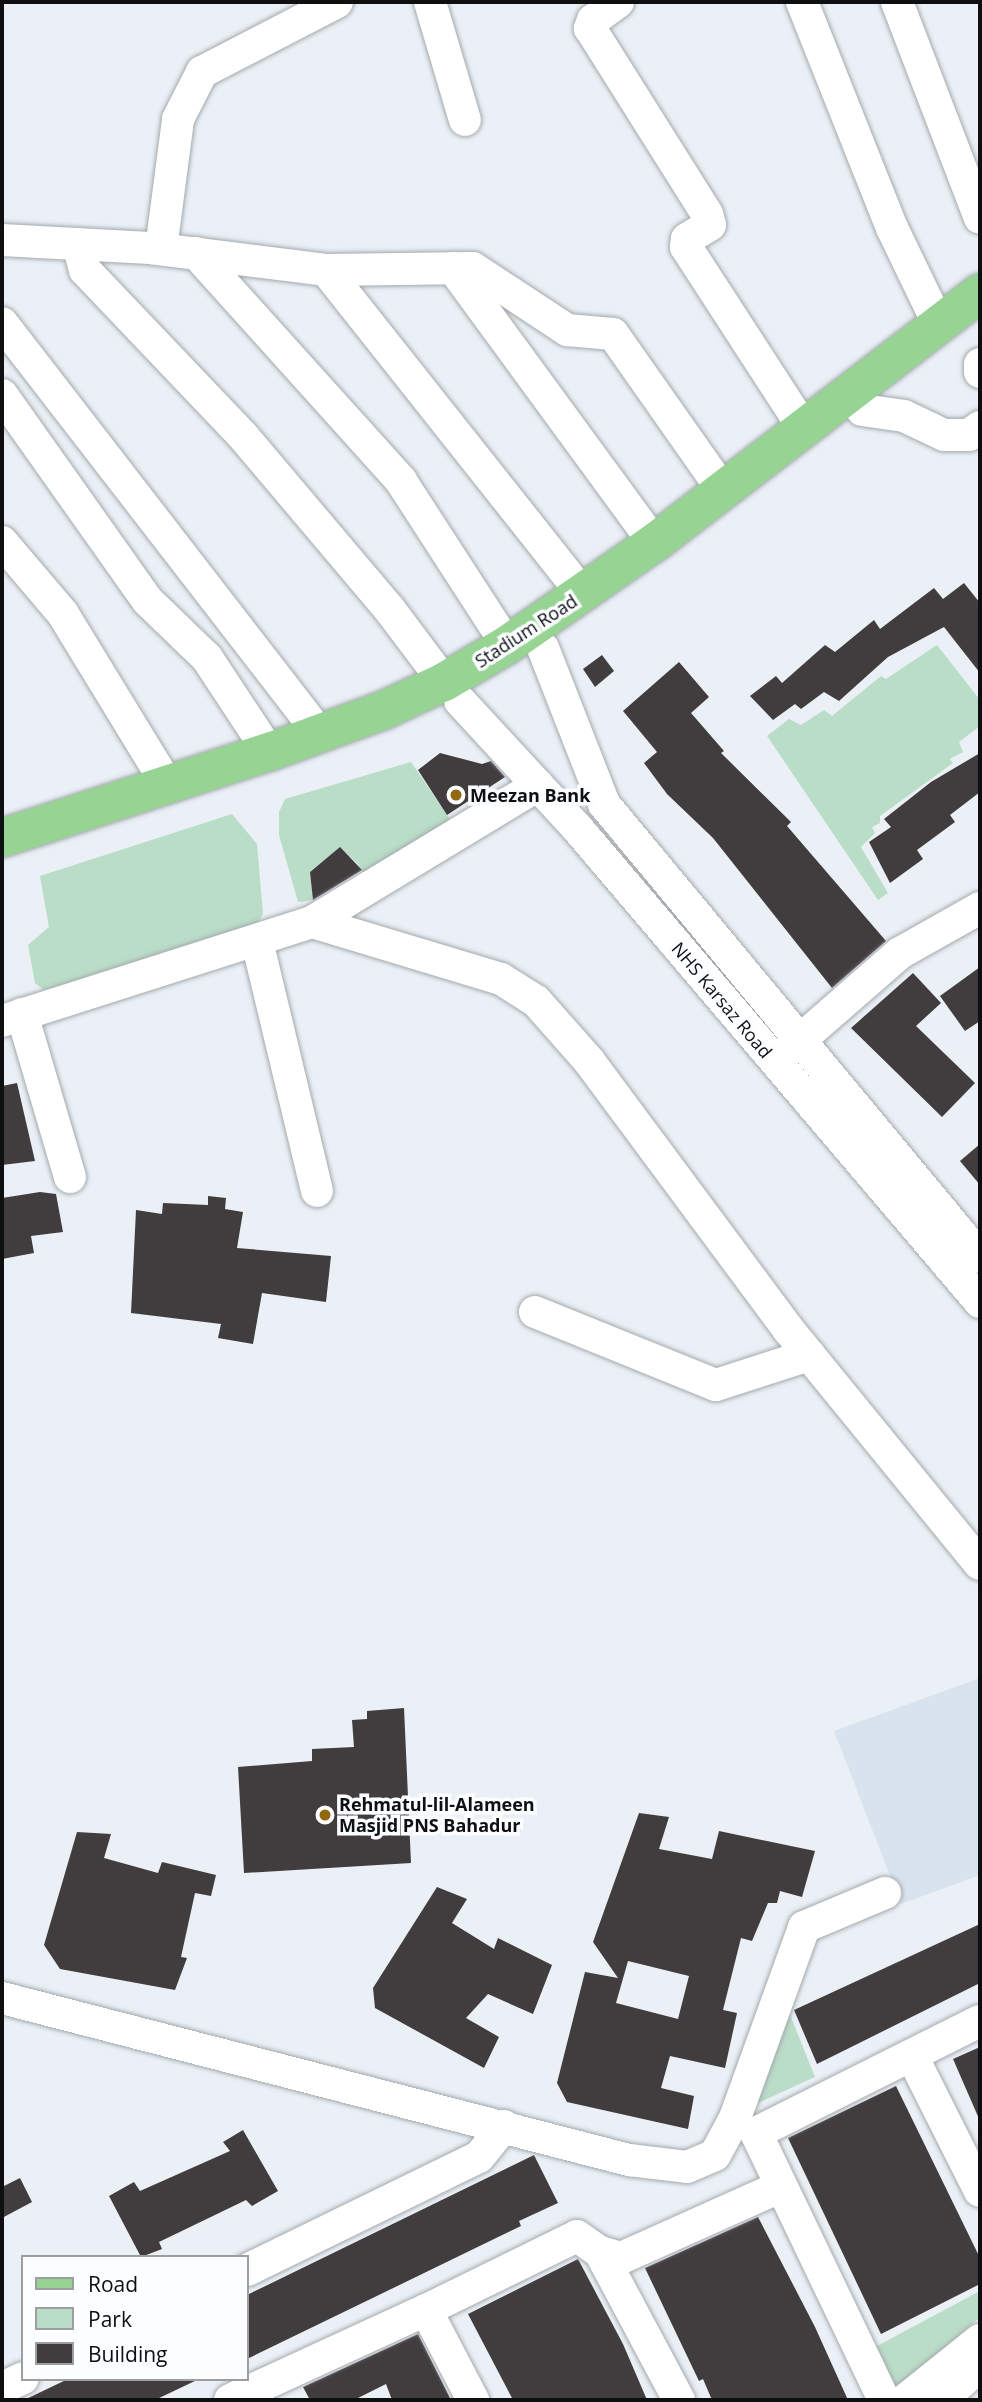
<!DOCTYPE html>
<html>
<head>
<meta charset="utf-8">
<style>
	body { margin:0 }
	#map { position:relative; width:982px; height:2402px; overflow:hidden; background:#eaf0f5; font-family:"Open Sans",sans-serif }
	div>[style] { position:absolute }
	[style*='--x'] { left:calc(var(--x)*1px); top:calc(var(--y)*1px); width:calc(var(--w)*1px); rotate:calc(var(--a)*1deg) }
	.built>* { inset:0; background:#d8e3ee }
	.green>* { inset:0; background:#baddc7 }
	.building>* { inset:0; background:#413c3e }
	.roads { filter:drop-shadow(0 0 2px #a4a9ae) drop-shadow(0 0 2px #a4a9ae) }
	.minor>* { height:32px; margin:-16px; padding:0 16px; transform-origin:16px; border-radius:16px; background:#fff }
	.major>* { height:38px; margin:-19px; padding:0 19px; transform-origin:19px; border-radius:19px; background:#97d494 }
	.dots>* { width:19px; height:19px; translate:-50% -50%; box-sizing:border-box; border:4px solid #fbfdff; border-radius:50% }
	span { translate:-50% -50%; white-space:nowrap; text-align:center; line-height:1.15; -webkit-text-stroke:7px #fbfdff; paint-order:stroke }
	.street-label { font-size:18px; color:#0e0f11 }
	.poi-label { font-size:18px; color:#0e0f11; font-weight:700 }
	.left { translate:0 -50%; text-align:left }
	.frame { position:absolute; inset:0; border:4px solid #0e0f11; pointer-events:none }
	.legend { position:absolute; left:21px; top:2255px; width:228px; height:126px; box-sizing:border-box; background:#fbfdff; border:2px solid #9c9ea0; margin:0; padding:9px 12px; list-style:none; font-size:21px; color:#0e0f11 }
	.legend li { display:flex; align-items:center; gap:14px; height:35px }
	.legend b { width:35px; border:2px solid #9c9ea0 }
</style>
</head>
<body>
<div id="map">
	<div class="built">
		<div style="clip-path:polygon(980px 1678px,980px 1875px,901px 1904px,834px 1731px)"></div>
	</div>
	<div class="green">
		<div style="clip-path:polygon(937px 645px,980px 700px,980px 726px,959px 742px,963px 752px,950px 759px,953px 763px,880px 816px,880px 823px,872px 827px,875px 833px,861px 847px,888px 893px,878px 900px,767px 736px,789px 719px,801px 725px,824px 710px,832px 716px,881px 676px,886px 679px)"></div>
		<div style="clip-path:polygon(411px 762px,456px 828px,368px 882px,358px 864px,340px 848px,310px 871px,313px 900px,298px 902px,279px 835px,279px 812px,285px 799px)"></div>
		<div style="clip-path:polygon(232px 814px,257px 844px,263px 914px,257px 924px,44px 990px,35px 983px,28px 945px,49px 927px,40px 876px)"></div>
		<div style="clip-path:polygon(784px 2000px,815px 2077px,754px 2105px)"></div>
		<div style="clip-path:polygon(980px 2291px,980px 2317px,896px 2390px,877px 2346px)"></div>
	</div>
	<div class="building">
		<div style="clip-path:polygon(964px 583px,980px 603px,980px 673px,944px 627px,888px 657px,839px 701px,824px 692px,801px 709px,795px 704px,773px 720px,750px 696px,776px 676px,782px 683px,825px 645px,835px 652px,874px 620px,880px 629px,934px 588px,943px 599px)"></div>
		<div style="clip-path:polygon(602px 655px,614px 671px,595px 687px,583px 669px)"></div>
		<div style="clip-path:polygon(679px 662px,709px 697px,691px 713px,724px 751px,721px 753px,791px 822px,787px 826px,886px 941px,832px 988px,713px 838px,667px 794px,644px 763px,657px 752px,623px 711px)"></div>
		<div style="clip-path:polygon(440px 753px,482px 764px,491px 761px,505px 777px,447px 815px,418px 770px)"></div>
		<div style="clip-path:polygon(980px 753px,980px 792px,950px 815px,955px 822px,917px 850px,923px 859px,890px 883px,869px 842px,891px 827px,884px 819px,931px 782px)"></div>
		<div style="clip-path:polygon(340px 847px,362px 870px,313px 900px,310px 872px)"></div>
		<div style="clip-path:polygon(980px 967px,980px 1021px,965px 1031px,940px 996px)"></div>
		<div style="clip-path:polygon(913px 973px,941px 1003px,916px 1026px,975px 1083px,942px 1117px,851px 1028px)"></div>
		<div style="clip-path:polygon(17px 1083px,35px 1161px,2px 1165px,2px 1086px)"></div>
		<div style="clip-path:polygon(980px 1144px,980px 1185px,960px 1161px)"></div>
		<div style="clip-path:polygon(40px 1192px,56px 1194px,63px 1232px,31px 1236px,34px 1253px,2px 1259px,2px 1198px)"></div>
		<div style="clip-path:polygon(208px 1196px,226px 1198px,225px 1209px,243px 1212px,237px 1248px,331px 1256px,326px 1302px,262px 1293px,253px 1344px,218px 1338px,221px 1324px,131px 1313px,136px 1210px,162px 1214px,163px 1203px,208px 1205px)"></div>
		<div style="clip-path:polygon(404px 1708px,411px 1863px,244px 1873px,238px 1767px,312px 1761px,312px 1749px,354px 1747px,352px 1720px,367px 1719px,367px 1711px)"></div>
		<div style="clip-path:polygon(evenodd,639px 1813px,669px 1817px,659px 1849px,712px 1859px,719px 1831px,815px 1851px,802px 1897px,780px 1891px,777px 1903px,768px 1903px,752px 1941px,741px 1938px,723px 2010px,737px 2013px,725px 2068px,670px 2056px,661px 2088px,694px 2096px,688px 2129px,567px 2102px,557px 2083px,585px 1972px,618px 1978px,593px 1942px,639px 1813px,628px 1961px,689px 1976px,678px 2019px,616px 2003px,628px 1961px)"></div>
		<div style="clip-path:polygon(77px 1832px,111px 1834px,104px 1858px,158px 1873px,162px 1862px,216px 1875px,211px 1896px,195px 1893px,181px 1957px,187px 1958px,175px 1990px,60px 1969px,44px 1945px)"></div>
		<div style="clip-path:polygon(437px 1887px,467px 1899px,452px 1923px,494px 1949px,498px 1938px,552px 1965px,533px 2014px,488px 1994px,466px 2018px,499px 2037px,484px 2068px,375px 2008px,373px 1988px)"></div>
		<div style="clip-path:polygon(980px 1924px,980px 1983px,817px 2064px,794px 2010px)"></div>
		<div style="clip-path:polygon(980px 2047px,980px 2121px,953px 2059px)"></div>
		<div style="clip-path:polygon(896px 2086px,980px 2258px,980px 2284px,881px 2334px,788px 2138px)"></div>
		<div style="clip-path:polygon(243px 2130px,278px 2191px,252px 2206px,246px 2200px,159px 2242px,162px 2249px,141px 2257px,109px 2196px,134px 2182px,140px 2191px,230px 2151px,223px 2142px)"></div>
		<div style="clip-path:polygon(534px 2155px,558px 2203px,519px 2221px,521px 2226px,247px 2359px,247px 2295px)"></div>
		<div style="clip-path:polygon(20px 2178px,32px 2202px,2px 2218px,2px 2187px)"></div>
		<div style="clip-path:polygon(758px 2217px,815px 2327px,848px 2400px,712px 2400px,703px 2379px,699px 2381px,645px 2268px)"></div>
		<div style="clip-path:polygon(578px 2259px,623px 2344px,647px 2400px,513px 2400px,468px 2314px)"></div>
		<div style="clip-path:polygon(418px 2334px,451px 2400px,392px 2400px,386px 2384px,354px 2400px,310px 2400px,303px 2387px)"></div>
		<div style="clip-path:polygon(68px 2379px,199px 2379px,155px 2400px,24px 2400px)"></div>
	</div>
	<div class="roads">
		<div class="minor">
			<div style="--x:430;--y:2;--w:123;--a:73.5"></div>
			<div style="--x:618;--y:2;--w:31;--a:144"></div>
			<div style="--x:593;--y:20;--w:9;--a:111"></div>
			<div style="--x:590;--y:28;--w:220;--a:57.8"></div>
			<div style="--x:707;--y:214;--w:11;--a:75"></div>
			<div style="--x:710;--y:225;--w:27;--a:149"></div>
			<div style="--x:687;--y:239;--w:8;--a:97"></div>
			<div style="--x:686;--y:247;--w:215;--a:57"></div>
			<div style="--x:802;--y:2;--w:243;--a:68.3"></div>
			<div style="--x:892;--y:228;--w:106;--a:64.2"></div>
			<div style="--x:897;--y:2;--w:231;--a:69"></div>
			<div style="--x:2;--y:240;--w:148;--a:3.1"></div>
			<div style="--x:150;--y:248;--w:177;--a:7.1"></div>
			<div style="--x:326;--y:270;--w:147;--a:-0.8"></div>
			<div style="--x:473;--y:268;--w:113;--a:33.4"></div>
			<div style="--x:567;--y:330;--w:46;--a:5"></div>
			<div style="--x:613;--y:334;--w:189;--a:54.9"></div>
			<div style="--x:78;--y:244;--w:27;--a:75"></div>
			<div style="--x:85;--y:270;--w:229;--a:46.4"></div>
			<div style="--x:243;--y:436;--w:228;--a:49.8"></div>
			<div style="--x:390;--y:610;--w:90;--a:53.1"></div>
			<div style="--x:161;--y:249;--w:131;--a:-82.5"></div>
			<div style="--x:178;--y:119;--w:53;--a:-62.9"></div>
			<div style="--x:202;--y:72;--w:152;--a:-27.4"></div>
			<div style="--x:196;--y:253;--w:307;--a:48"></div>
			<div style="--x:401;--y:481;--w:195;--a:57.1"></div>
			<div style="--x:453;--y:268;--w:341;--a:53.8"></div>
			<div style="--x:326;--y:270;--w:414;--a:51.6"></div>
			<div style="--x:2;--y:323;--w:518;--a:52.29"></div>
			<div style="--x:980;--y:364;--w:8;--a:90"></div>
			<div style="--x:2;--y:395;--w:252;--a:54.7"></div>
			<div style="--x:148;--y:601;--w:82;--a:44"></div>
			<div style="--x:207;--y:658;--w:113;--a:56.6"></div>
			<div style="--x:862;--y:410;--w:42;--a:8.1"></div>
			<div style="--x:904;--y:416;--w:44;--a:25.4"></div>
			<div style="--x:944;--y:435;--w:25;--a:0"></div>
			<div style="--x:969;--y:435;--w:14;--a:-36"></div>
			<div style="--x:2;--y:542;--w:94;--a:49.7"></div>
			<div style="--x:63;--y:614;--w:202;--a:58.6"></div>
			<div style="--x:543;--y:648;--w:168;--a:68.6"></div>
			<div style="--x:604;--y:804;--w:589;--a:50.31"></div>
			<div style="--x:460;--y:701;--w:174;--a:47.3"></div>
			<div style="--x:578;--y:829;--w:621;--a:49.64"></div>
			<div style="--x:312;--y:922;--w:197;--a:16.8"></div>
			<div style="--x:501;--y:979;--w:41;--a:32.2"></div>
			<div style="--x:536;--y:1001;--w:80;--a:48.5"></div>
			<div style="--x:589;--y:1061;--w:334;--a:53.4"></div>
			<div style="--x:788;--y:1329;--w:303;--a:50.8"></div>
			<div style="--x:257;--y:941;--w:257;--a:76.5"></div>
			<div style="--x:22;--y:1014;--w:170;--a:73.6"></div>
			<div style="--x:2;--y:1021;--w:325;--a:-17.7"></div>
			<div style="--x:312;--y:922;--w:264;--a:-31.2"></div>
			<div style="--x:783;--y:1055;--w:155;--a:-41.1"></div>
			<div style="--x:900;--y:953;--w:92;--a:-29.4"></div>
			<div style="--x:535;--y:1312;--w:195;--a:22"></div>
			<div style="--x:716;--y:1385;--w:98;--a:-17.9"></div>
			<div style="--x:2;--y:1998;--w:648;--a:14.49"></div>
			<div style="--x:629;--y:2160;--w:58;--a:6.9"></div>
			<div style="--x:687;--y:2167;--w:30;--a:-23"></div>
			<div style="--x:715;--y:2155;--w:42;--a:-61.6"></div>
			<div style="--x:735;--y:2118;--w:203;--a:-70.1"></div>
			<div style="--x:804;--y:1927;--w:88;--a:-22.8"></div>
			<div style="--x:912;--y:2056;--w:151;--a:63.3"></div>
			<div style="--x:600;--y:2252;--w:168;--a:61.9"></div>
			<div style="--x:247;--y:2270;--w:258;--a:-26"></div>
			<div style="--x:479;--y:2157;--w:40;--a:-51"></div>
			<div style="--x:426;--y:2310;--w:168;--a:-26.1"></div>
			<div style="--x:577;--y:2236;--w:28;--a:35"></div>
			<div style="--x:600;--y:2252;--w:22;--a:16"></div>
			<div style="--x:621;--y:2258;--w:174;--a:-24.1"></div>
			<div style="--x:2;--y:2388;--w:23;--a:-25"></div>
			<div style="--x:230;--y:2400;--w:216;--a:-24.7"></div>
			<div style="--x:426;--y:2310;--w:102;--a:62.4"></div>
			<div style="--x:884;--y:2400;--w:296;--a:-115.6"></div>
			<div style="--x:756;--y:2133;--w:250;--a:-26.6"></div>
			<div style="--x:905;--y:2400;--w:96;--a:-38.7"></div>
			<div style="--x:941;--y:2400;--w:52;--a:-41.1"></div>
		</div>
		<div class="major">
			<div style="--x:2;--y:838;--w:281;--a:-17.9"></div>
			<div style="--x:269;--y:752;--w:122;--a:-20.1"></div>
			<div style="--x:384;--y:710;--w:66;--a:-25"></div>
			<div style="--x:444;--y:682;--w:73;--a:-30.4"></div>
			<div style="--x:507;--y:645;--w:179;--a:-34.8"></div>
			<div style="--x:654;--y:543;--w:411;--a:-37.5"></div>
		</div>
	</div>
	<div class="dots">
		<div style="left:456px;top:795px;background:#916810"></div>
		<div style="left:325px;top:1815px;background:#916810"></div>
	</div>
	<div class="street-label">
		<span style="left:526px;top:631px;rotate:-33deg">Stadium Road</span>
		<span style="left:722px;top:1000px;rotate:50deg">NHS Karsaz Road</span>
	</div>
	<div class="poi-label">
		<span class="left" style="left:470px;top:795px">Meezan Bank</span>
		<span class="left" style="left:339px;top:1815px">Rehmatul-lil-Alameen<br>Masjid PNS Bahadur</span>
	</div>
	<div class="frame"></div>
	<ul class="legend">
	<li><b style="height:9px;background:#97d494"></b>Road</li>
	<li><b style="height:19px;background:#baddc7"></b>Park</li>
	<li><b style="height:19px;background:#413c3e"></b>Building</li>
	</ul>
</div>
</body>
</html>
